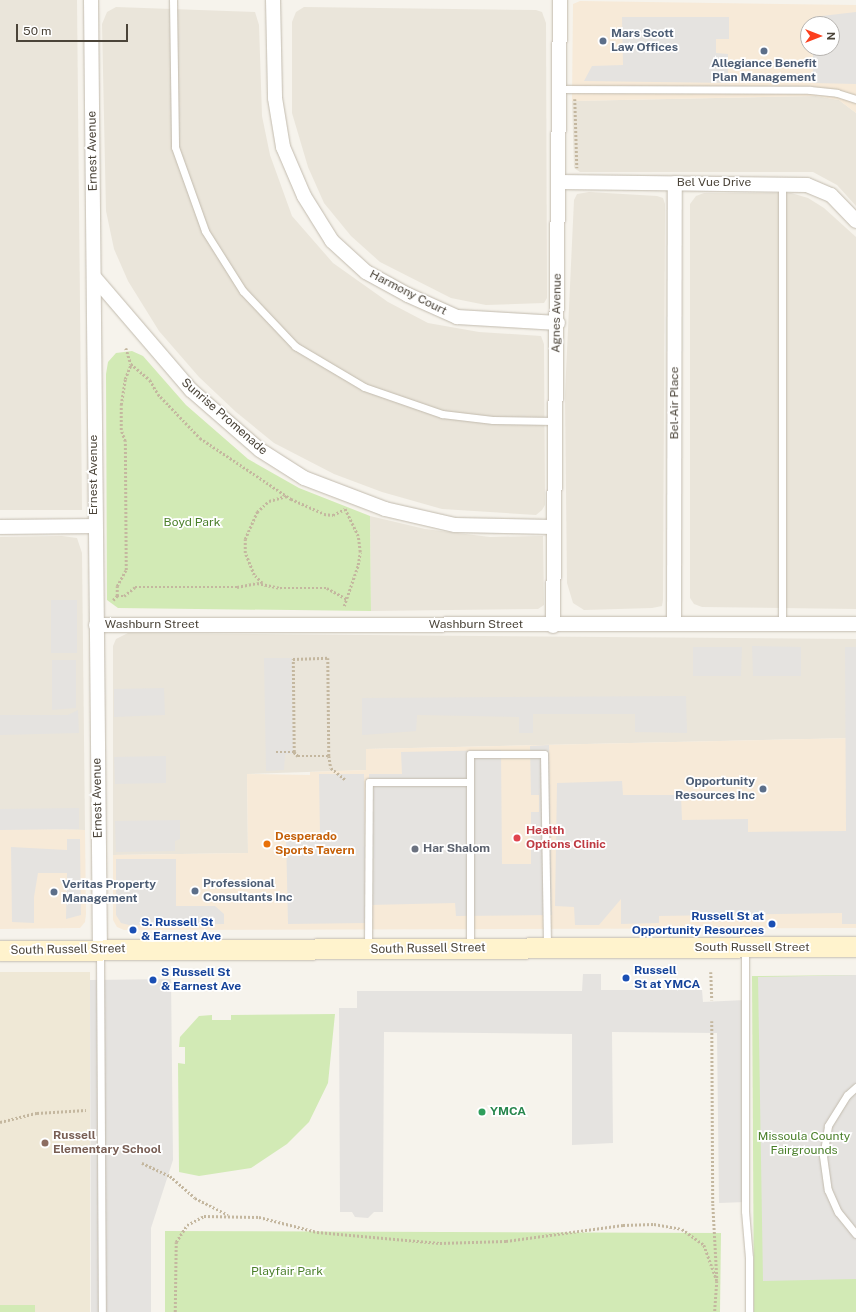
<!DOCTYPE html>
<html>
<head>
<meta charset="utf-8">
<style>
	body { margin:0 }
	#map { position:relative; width:856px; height:1312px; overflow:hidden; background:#f6f3ec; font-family:"Public Sans",sans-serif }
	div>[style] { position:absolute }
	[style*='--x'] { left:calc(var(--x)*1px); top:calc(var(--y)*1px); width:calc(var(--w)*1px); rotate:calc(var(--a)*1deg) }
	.residential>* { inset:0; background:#eae5da }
	.commercial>* { inset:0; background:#f7ead8 }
	.education>* { inset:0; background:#efe8d6 }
	.green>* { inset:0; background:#d2eab5 }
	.parking>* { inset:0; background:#e5e3e0 }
	.path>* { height:2.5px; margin-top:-1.25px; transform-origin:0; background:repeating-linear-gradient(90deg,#c4b79f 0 2px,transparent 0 4px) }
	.roads { filter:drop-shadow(0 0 1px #c2bbae) drop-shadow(0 0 1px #c2bbae) }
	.lane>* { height:7px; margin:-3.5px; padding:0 3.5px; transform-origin:3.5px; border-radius:3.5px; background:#fff }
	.street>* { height:14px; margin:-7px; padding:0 7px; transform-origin:7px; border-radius:7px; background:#fff }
	.secondary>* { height:20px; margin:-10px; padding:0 10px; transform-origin:10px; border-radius:10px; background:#fff3cd }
	.dots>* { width:11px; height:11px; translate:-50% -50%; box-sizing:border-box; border:2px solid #fff; border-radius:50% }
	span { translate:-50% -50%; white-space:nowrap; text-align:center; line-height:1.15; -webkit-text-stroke:3.5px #fff; paint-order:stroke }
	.service-label { font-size:12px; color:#4e5e75; font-weight:700 }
	.left { translate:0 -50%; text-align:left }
	.right { translate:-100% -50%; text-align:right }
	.street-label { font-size:12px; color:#4b4439 }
	.park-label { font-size:12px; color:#4a7f2a }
	.health-label { font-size:12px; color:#be3a42; font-weight:700 }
	.food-label { font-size:12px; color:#c56008; font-weight:700 }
	.worship-label { font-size:12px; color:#5b616d; font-weight:700 }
	.transit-label { font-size:12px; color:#164399; font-weight:700 }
	.leisure-label { font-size:12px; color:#27864d; font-weight:700 }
	.education-label { font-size:12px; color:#785e54; font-weight:700 }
	.north { position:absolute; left:800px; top:16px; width:40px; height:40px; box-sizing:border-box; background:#fff; border:1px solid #b7b4b0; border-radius:50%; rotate:90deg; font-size:11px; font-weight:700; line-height:16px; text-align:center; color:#4b4439 }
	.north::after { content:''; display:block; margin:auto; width:14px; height:18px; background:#fc3f1d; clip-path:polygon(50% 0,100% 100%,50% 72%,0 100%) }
	.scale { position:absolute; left:16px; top:24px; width:112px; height:18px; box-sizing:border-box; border:2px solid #4b4439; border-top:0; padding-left:5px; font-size:12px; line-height:14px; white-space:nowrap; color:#4b4439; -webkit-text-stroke:3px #fff; paint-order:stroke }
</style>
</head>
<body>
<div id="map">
	<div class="residential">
		<div style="clip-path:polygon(0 0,77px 0,82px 510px,0 510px)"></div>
		<div style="clip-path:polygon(116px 7px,255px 12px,259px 25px,262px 116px,270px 155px,292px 216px,333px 263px,388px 302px,428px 323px,479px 332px,541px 336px,544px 344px,545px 505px,542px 510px,536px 515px,442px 509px,382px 492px,334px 474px,274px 443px,236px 412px,199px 377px,159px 331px,128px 281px,114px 249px,106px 211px,102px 24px,107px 12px)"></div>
		<div style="clip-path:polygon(304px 7px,536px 10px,542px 12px,546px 23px,547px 298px,544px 303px,486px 305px,451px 298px,380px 262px,351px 236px,324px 203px,308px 167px,292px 113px,292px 22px,296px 12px)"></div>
		<div style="clip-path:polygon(816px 96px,839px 100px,856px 113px,856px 206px,837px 185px,813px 172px,580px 172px,574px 168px,572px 101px)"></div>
		<div style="clip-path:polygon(589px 192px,657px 196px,663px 198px,665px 204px,663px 600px,662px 606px,652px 608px,584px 610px,573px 603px,567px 583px,565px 394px,574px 200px,577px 194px)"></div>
		<div style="clip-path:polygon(704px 193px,791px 193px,808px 198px,824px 208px,856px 237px,856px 609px,702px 607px,694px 604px,690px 598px,690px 204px,696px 196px)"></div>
		<div style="clip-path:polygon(370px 516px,425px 529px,490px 537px,543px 536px,544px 605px,538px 609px,371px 611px)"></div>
		<div style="clip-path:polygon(62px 536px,77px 538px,82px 553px,85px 830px,0 828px,0 537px)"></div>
		<div style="clip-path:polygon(128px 633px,856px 639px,856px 738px,367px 749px,367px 770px,247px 774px,248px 853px,113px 855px,113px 646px,116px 639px)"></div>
	</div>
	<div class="commercial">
		<div style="clip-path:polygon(evenodd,580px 1px,856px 5px,856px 113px,839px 100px,816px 96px,572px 101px,573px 4px,580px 1px,808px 24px,832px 24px,832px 48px,808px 48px,808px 24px)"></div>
		<div style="clip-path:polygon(856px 738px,856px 928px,124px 930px,117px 927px,113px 920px,113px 855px,248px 853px,247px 774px,310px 775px,310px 772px,366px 770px,366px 749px)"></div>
		<div style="clip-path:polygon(0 828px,85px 830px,86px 914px,85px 922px,80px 928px,0 929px)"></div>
	</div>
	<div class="education">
		<div style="clip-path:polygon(0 972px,90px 972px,90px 1312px,35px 1312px,34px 1305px,0 1305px)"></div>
	</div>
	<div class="green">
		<div style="clip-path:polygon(132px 351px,143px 356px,186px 405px,248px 459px,299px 488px,370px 516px,371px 611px,118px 608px,107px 600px,106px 374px,108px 362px,116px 353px)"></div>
		<div style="clip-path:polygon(856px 975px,856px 1312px,754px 1312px,752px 976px)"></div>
		<div style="clip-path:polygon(335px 1014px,328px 1083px,309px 1122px,287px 1144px,251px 1168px,199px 1176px,179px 1172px,178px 1063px,185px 1064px,185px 1047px,179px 1047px,180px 1037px,199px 1016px,212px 1015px,212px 1020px,231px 1020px,231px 1015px)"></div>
		<div style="clip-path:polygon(165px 1231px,721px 1233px,720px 1312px,165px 1312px)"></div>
		<div style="clip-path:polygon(0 1305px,35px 1305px,35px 1312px,0 1312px)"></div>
	</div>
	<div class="parking">
		<div style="clip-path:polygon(856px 12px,856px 84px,813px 83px,813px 48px,832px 48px,832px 24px,813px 24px,813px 17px)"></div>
		<div style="clip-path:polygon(622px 17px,729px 17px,729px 39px,716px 39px,716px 53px,728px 54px,728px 83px,584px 81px,592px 66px,623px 65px)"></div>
		<div style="clip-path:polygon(51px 600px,77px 600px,77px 653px,51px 653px)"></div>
		<div style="clip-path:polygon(752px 646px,801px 647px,801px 676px,753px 676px)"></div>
		<div style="clip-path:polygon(693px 647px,742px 647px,741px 676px,693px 676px)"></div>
		<div style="clip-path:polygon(845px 647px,856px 647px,856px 924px,842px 924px,842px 913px,659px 916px,659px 923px,621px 924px,621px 899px,599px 925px,575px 925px,574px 907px,555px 906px,557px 783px,622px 781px,623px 795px,681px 795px,682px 820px,748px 819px,748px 832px,846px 831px)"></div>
		<div style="clip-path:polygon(264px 658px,292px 658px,293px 754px,285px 754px,284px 770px,266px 771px)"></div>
		<div style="clip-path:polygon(52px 660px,76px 660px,76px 708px,52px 710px)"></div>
		<div style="clip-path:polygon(164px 688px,165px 715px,114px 717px,114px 689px)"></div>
		<div style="clip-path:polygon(686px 696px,687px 733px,635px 732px,635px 714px,533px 714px,533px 733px,519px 733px,519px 717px,417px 715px,416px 731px,362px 735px,362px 698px)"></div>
		<div style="clip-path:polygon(78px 710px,79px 733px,0 735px,0 715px,68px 715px)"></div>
		<div style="clip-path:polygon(549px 745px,552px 915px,456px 916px,455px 903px,369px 905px,369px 774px,402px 774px,401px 752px,501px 750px,502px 864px,531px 864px,531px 812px,539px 812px,539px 795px,531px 795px,530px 746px)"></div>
		<div style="clip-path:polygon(166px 756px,166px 783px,115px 784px,114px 757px)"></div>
		<div style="clip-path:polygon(319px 774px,364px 774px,366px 923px,288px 924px,286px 836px,320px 835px)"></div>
		<div style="clip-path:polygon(79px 808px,79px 829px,0 830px,0 809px)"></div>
		<div style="clip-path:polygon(180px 820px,180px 839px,175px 841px,175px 851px,116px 852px,115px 821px)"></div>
		<div style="clip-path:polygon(67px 839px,80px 839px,81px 915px,66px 919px,67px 873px,38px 873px,34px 897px,34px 923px,12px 922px,11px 847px,67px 850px)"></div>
		<div style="clip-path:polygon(116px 859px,176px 859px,176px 906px,215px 906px,224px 914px,224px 924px,129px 925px,121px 923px,116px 915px)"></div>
		<div style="clip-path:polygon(583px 974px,601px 974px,601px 990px,702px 990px,703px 1002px,745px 1000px,746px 1202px,719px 1203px,717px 1033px,612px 1032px,613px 1143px,572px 1145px,572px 1034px,384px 1032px,383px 1212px,374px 1212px,368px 1218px,355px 1217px,352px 1212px,340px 1212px,339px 1008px,357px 1008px,357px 991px,582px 991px)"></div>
		<div style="clip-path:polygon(856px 975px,856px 1279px,763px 1281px,758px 977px)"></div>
		<div style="clip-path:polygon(171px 979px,173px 1160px,151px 1228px,151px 1312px,91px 1312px,90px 980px)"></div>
	</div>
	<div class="path">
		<div style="--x:575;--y:99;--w:69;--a:88.3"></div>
		<div style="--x:126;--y:348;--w:17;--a:73"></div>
		<div style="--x:131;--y:364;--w:25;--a:40"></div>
		<div style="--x:150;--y:380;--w:16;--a:60"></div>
		<div style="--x:158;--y:394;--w:61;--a:46.3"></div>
		<div style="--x:200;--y:438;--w:110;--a:33.8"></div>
		<div style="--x:291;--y:499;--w:36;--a:24"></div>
		<div style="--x:324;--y:514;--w:9;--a:6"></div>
		<div style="--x:333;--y:515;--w:13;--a:-27"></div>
		<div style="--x:262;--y:583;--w:11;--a:-135"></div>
		<div style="--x:254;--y:575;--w:24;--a:-112"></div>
		<div style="--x:245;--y:553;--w:14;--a:-90"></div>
		<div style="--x:245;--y:539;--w:30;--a:-66"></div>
		<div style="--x:257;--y:512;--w:16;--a:-43"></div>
		<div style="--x:269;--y:501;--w:18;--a:-16"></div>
		<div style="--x:117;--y:596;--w:7;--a:0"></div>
		<div style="--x:124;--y:596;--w:14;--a:-39"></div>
		<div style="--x:135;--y:587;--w:102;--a:0"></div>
		<div style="--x:237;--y:587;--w:20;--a:-11"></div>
		<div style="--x:257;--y:583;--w:24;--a:12"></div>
		<div style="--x:280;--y:588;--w:47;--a:0"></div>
		<div style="--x:327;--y:588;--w:23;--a:29"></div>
		<div style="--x:113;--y:600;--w:6;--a:-45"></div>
		<div style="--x:117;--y:596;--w:10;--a:-90"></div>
		<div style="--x:117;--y:586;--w:18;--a:-61"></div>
		<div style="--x:126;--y:570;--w:129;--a:-90.4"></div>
		<div style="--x:125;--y:441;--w:12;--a:-110"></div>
		<div style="--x:121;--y:430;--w:25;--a:-90"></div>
		<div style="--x:121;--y:405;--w:26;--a:-81"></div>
		<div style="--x:125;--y:379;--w:16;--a:-68"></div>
		<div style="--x:344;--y:606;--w:43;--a:-71.1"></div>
		<div style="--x:358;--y:565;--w:13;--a:-81"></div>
		<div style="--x:360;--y:552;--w:16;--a:-97"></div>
		<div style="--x:358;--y:536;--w:30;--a:-116"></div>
		<div style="--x:276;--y:752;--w:18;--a:0"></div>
		<div style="--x:294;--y:752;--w:93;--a:-90.6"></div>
		<div style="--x:293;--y:659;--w:35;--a:-2"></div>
		<div style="--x:328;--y:658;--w:98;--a:89.4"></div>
		<div style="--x:329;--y:756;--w:12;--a:81"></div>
		<div style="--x:331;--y:768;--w:19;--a:39"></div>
		<div style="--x:294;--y:752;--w:6;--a:45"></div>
		<div style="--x:298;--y:756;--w:31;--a:0"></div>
		<div style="--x:711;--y:972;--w:28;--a:88"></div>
		<div style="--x:712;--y:1021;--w:183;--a:89.7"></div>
		<div style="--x:713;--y:1204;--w:74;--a:86.9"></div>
		<div style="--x:0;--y:1122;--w:38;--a:-14"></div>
		<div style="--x:37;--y:1113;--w:49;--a:-3.5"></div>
		<div style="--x:142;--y:1163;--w:31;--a:25"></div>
		<div style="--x:170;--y:1176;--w:33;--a:41"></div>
		<div style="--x:195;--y:1198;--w:37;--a:27"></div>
		<div style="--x:175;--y:1312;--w:70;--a:-89.2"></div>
		<div style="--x:176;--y:1242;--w:20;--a:-57"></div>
		<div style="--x:187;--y:1225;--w:19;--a:-28"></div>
		<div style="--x:204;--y:1216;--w:55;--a:1"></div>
		<div style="--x:259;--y:1217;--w:60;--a:14.5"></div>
		<div style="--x:317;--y:1232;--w:123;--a:5.1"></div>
		<div style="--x:440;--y:1243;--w:66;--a:-1.7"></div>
		<div style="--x:506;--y:1241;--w:118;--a:-7.8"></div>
		<div style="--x:623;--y:1225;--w:31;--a:-2"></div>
		<div style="--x:654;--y:1224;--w:28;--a:10"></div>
		<div style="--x:682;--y:1229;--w:27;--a:36"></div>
		<div style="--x:704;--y:1245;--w:38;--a:70"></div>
		<div style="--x:717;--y:1281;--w:31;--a:94"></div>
	</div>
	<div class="roads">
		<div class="lane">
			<div style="--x:173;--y:0;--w:147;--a:89.2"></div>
			<div style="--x:175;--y:147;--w:89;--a:70.3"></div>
			<div style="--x:205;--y:231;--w:71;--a:57.7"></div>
			<div style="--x:243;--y:291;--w:76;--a:46.6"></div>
			<div style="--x:295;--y:346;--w:80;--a:30.7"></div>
			<div style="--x:364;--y:387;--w:83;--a:19.1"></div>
			<div style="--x:442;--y:414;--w:51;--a:6.7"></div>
			<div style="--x:493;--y:420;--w:61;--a:0.9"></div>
			<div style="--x:560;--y:89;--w:250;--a:0.2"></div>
			<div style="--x:810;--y:90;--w:27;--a:6"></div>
			<div style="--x:837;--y:93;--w:20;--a:18"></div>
			<div style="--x:782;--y:184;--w:439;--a:90"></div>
			<div style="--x:470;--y:947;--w:193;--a:-90"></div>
			<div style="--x:470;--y:754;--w:74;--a:0"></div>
			<div style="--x:544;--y:754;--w:192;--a:89.1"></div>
			<div style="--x:368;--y:948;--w:166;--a:-89.7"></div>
			<div style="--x:369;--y:782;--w:101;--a:0"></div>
			<div style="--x:745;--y:949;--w:262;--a:90"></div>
			<div style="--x:745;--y:1211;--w:47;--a:85.1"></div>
			<div style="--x:749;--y:1258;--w:54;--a:90"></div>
			<div style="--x:100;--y:951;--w:361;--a:89.7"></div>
			<div style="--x:856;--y:1087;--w:12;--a:138"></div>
			<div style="--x:847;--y:1095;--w:36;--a:122"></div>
			<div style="--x:828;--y:1126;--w:30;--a:99"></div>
			<div style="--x:823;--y:1156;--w:34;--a:82"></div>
			<div style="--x:828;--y:1190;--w:24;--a:66"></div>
			<div style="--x:838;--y:1212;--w:28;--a:51"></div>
		</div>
		<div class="street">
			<div style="--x:91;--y:0;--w:949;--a:89.46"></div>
			<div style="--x:273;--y:0;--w:98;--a:88.8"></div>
			<div style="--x:275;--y:98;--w:50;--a:80.7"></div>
			<div style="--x:283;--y:147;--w:53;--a:66.8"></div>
			<div style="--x:304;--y:196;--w:53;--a:58.1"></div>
			<div style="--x:332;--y:241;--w:46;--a:42.4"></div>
			<div style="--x:366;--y:272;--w:48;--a:28.7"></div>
			<div style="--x:408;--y:295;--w:54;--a:24.2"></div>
			<div style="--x:457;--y:317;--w:101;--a:3.4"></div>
			<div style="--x:559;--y:182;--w:248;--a:0.7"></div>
			<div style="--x:807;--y:185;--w:26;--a:23"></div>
			<div style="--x:831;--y:195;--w:36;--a:46"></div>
			<div style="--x:95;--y:278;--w:148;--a:49.4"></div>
			<div style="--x:191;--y:390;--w:91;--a:41"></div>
			<div style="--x:260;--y:450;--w:52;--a:32.5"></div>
			<div style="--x:304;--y:478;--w:87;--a:20.9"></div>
			<div style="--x:385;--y:509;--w:72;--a:12.9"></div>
			<div style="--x:455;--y:525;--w:98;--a:1.2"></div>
			<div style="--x:0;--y:527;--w:94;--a:-0.6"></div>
			<div style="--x:674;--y:623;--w:440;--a:-89.9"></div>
			<div style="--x:96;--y:625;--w:760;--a:-0.08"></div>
			<div style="--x:553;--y:626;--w:626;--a:-89.36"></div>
		</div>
		<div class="secondary">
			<div style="--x:0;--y:951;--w:856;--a:-0.27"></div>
		</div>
	</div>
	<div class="dots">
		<div style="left:603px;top:41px;background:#5c6f8a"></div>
		<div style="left:764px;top:51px;background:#5c6f8a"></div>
		<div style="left:763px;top:789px;background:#5c6f8a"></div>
		<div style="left:517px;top:838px;background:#e0444e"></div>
		<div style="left:267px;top:844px;background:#e8710a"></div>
		<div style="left:415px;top:849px;background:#6b7280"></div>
		<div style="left:195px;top:891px;background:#5c6f8a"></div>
		<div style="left:54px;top:892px;background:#5c6f8a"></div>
		<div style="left:772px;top:924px;background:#1a4fb4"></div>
		<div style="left:133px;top:930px;background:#1a4fb4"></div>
		<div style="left:626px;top:978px;background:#1a4fb4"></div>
		<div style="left:153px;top:980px;background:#1a4fb4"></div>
		<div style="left:482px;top:1112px;background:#2e9e5b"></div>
		<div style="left:45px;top:1143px;background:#8d6e63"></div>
	</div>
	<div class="service-label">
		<span class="left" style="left:611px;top:41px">Mars Scott<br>Law Offices</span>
		<span style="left:764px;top:71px">Allegiance Benefit<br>Plan Management</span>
		<span class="right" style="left:755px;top:789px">Opportunity<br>Resources Inc</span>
		<span class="left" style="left:203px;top:891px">Professional<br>Consultants Inc</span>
		<span class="left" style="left:62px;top:892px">Veritas Property<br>Management</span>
	</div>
	<div class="street-label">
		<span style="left:93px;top:151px;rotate:-91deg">Ernest Avenue</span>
		<span style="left:714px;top:183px">Bel Vue Drive</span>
		<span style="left:408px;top:293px;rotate:27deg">Harmony Court</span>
		<span style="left:557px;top:313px;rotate:-89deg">Agnes Avenue</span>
		<span style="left:675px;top:403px;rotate:-90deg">Bel-Air Place</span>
		<span style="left:224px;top:417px;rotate:41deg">Sunrise Promenade</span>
		<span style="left:94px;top:475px;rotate:-90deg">Ernest Avenue</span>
		<span style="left:152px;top:625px">Washburn Street</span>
		<span style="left:476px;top:625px">Washburn Street</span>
		<span style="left:98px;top:798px;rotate:-91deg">Ernest Avenue</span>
		<span style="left:752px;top:948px">South Russell Street</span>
		<span style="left:428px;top:949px;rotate:-1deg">South Russell Street</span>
		<span style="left:68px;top:950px;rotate:-1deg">South Russell Street</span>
	</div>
	<div class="park-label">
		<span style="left:192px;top:523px">Boyd Park</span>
		<span style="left:804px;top:1144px">Missoula County<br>Fairgrounds</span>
		<span style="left:287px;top:1272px">Playfair Park</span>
	</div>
	<div class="health-label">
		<span class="left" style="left:526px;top:838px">Health<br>Options Clinic</span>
	</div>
	<div class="food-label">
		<span class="left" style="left:275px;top:844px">Desperado<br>Sports Tavern</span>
	</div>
	<div class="worship-label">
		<span class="left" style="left:423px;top:849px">Har Shalom</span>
	</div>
	<div class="transit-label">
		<span class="right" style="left:764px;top:924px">Russell St at<br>Opportunity Resources</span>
		<span class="left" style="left:141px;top:930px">S. Russell St<br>&amp; Earnest Ave</span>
		<span class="left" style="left:634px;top:978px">Russell<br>St at YMCA</span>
		<span class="left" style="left:161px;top:980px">S Russell St<br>&amp; Earnest Ave</span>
	</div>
	<div class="leisure-label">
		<span class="left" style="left:490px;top:1112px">YMCA</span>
	</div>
	<div class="education-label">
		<span class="left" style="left:53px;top:1143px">Russell<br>Elementary School</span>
	</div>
	<div class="north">N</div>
	<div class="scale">50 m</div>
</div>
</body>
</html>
